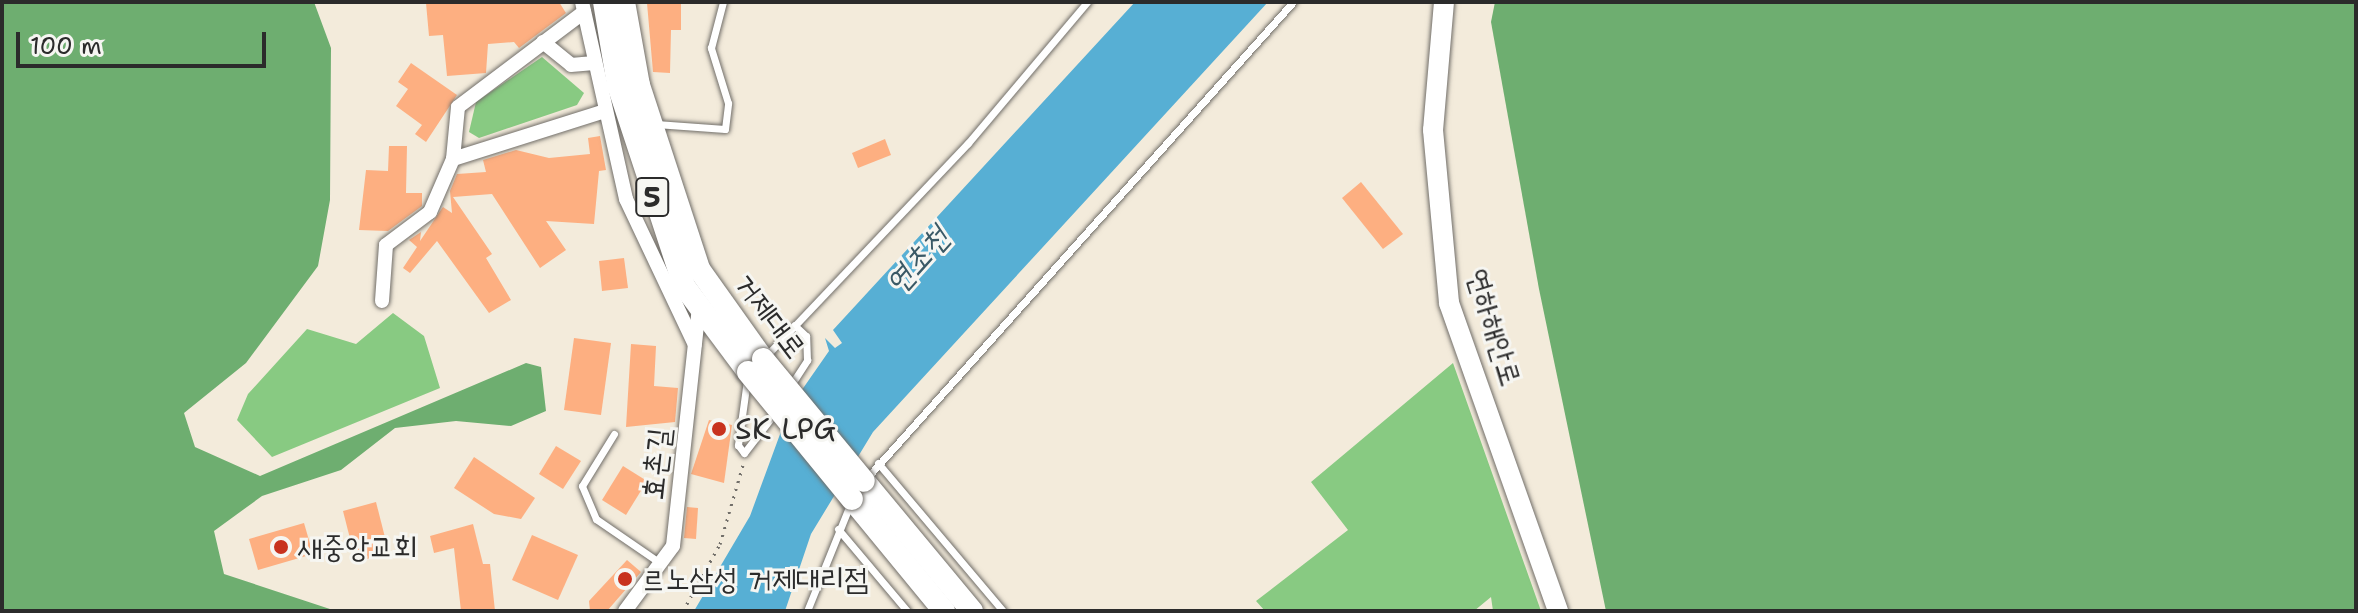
<!DOCTYPE html>
<html>
<head>
<meta charset="utf-8">
<style>
	body { margin:0 }
	#map { position:relative; width:2358px; height:613px; overflow:hidden; background:#f3ebdb; font-family:"Shantell Sans","Poor Story",sans-serif }
	div>[style] { position:absolute }
	[style*='--x'] { left:calc(var(--x)*1px); top:calc(var(--y)*1px); width:calc(var(--w)*1px); rotate:calc(var(--a)*1deg) }
	.green>* { inset:0; background:#88ca82 }
	.forest>* { inset:0; background:#6eae70 }
	.water>* { inset:0; background:#57afd4 }
	.building>* { inset:0; background:#fdaf81 }
	.path>* { height:3px; margin-top:-1.5px; transform-origin:0; background:repeating-linear-gradient(90deg,#716e69 0 2px,transparent 0 8px) }
	.roads { filter:drop-shadow(0 0 2px #716e69) drop-shadow(0 0 2px #716e69) }
	.lane>* { height:7px; margin:-3.5px; padding:0 3.5px; transform-origin:3.5px; border-radius:3.5px; background:#fff }
	.street>* { height:14px; margin:-7px; padding:0 7px; transform-origin:7px; border-radius:7px; background:#fff }
	.secondary>* { height:20px; margin:-10px; padding:0 10px; transform-origin:10px; border-radius:10px; background:#fff }
	.primary>* { height:22px; margin:-11px; padding:0 11px; transform-origin:11px; border-radius:11px; background:#fff }
	.bridges { filter:drop-shadow(0 0 2px #716e69) drop-shadow(0 0 2px #716e69) }
	.primary-bridge>* { height:22px; margin:-11px; padding:0 11px; transform-origin:11px; border-radius:11px; background:#fff }
	.dots>* { width:22px; height:22px; translate:-50% -50%; box-sizing:border-box; border:4px solid #f6f6f2; border-radius:50% }
	span { translate:-50% -50%; white-space:nowrap; text-align:center; line-height:1.15; -webkit-text-stroke:6px #f6f6f2; paint-order:stroke }
	.shield-label span { padding:2px 6px; background:#f6f6f2; border:2px solid; border-radius:6px; -webkit-text-stroke-width:0 }
	.shield-label { font-size:28px; color:#2b2b2b; font-weight:700 }
	.street-label { font-size:30px; color:#2b2b2b }
	.poi-label { font-size:30px; color:#2b2b2b }
	.left { translate:0 -50%; text-align:left }
	.water-label { font-size:32px; color:#3a5966; font-style:italic }
	.frame { position:absolute; inset:0; border:4px solid #2b2b2b; pointer-events:none }
	.scale { position:absolute; left:16px; top:32px; width:250px; height:36px; box-sizing:border-box; border:4px solid #2b2b2b; border-top:0; padding-left:10px; font-size:24px; line-height:28px; white-space:nowrap; color:#2b2b2b; -webkit-text-stroke:6px #f6f6f2; paint-order:stroke }
</style>
</head>
<body>
<div id="map">
	<div class="green">
		<div style="clip-path:polygon(542px 57px,584px 93px,577px 105px,479px 138px,469px 132px,476px 102px)"></div>
		<div style="clip-path:polygon(393px 313px,424px 336px,440px 388px,272px 457px,237px 420px,248px 394px,307px 329px,356px 344px)"></div>
		<div style="clip-path:polygon(1453px 363px,1541px 611px,1493px 611px,1491px 597px,1474px 611px,1265px 611px,1256px 601px,1348px 530px,1311px 482px)"></div>
	</div>
	<div class="forest">
		<div style="clip-path:polygon(2px 2px,314px 2px,331px 48px,330px 200px,318px 266px,246px 363px,184px 413px,195px 447px,260px 476px,526px 363px,541px 367px,546px 411px,511px 426px,456px 421px,395px 428px,341px 470px,262px 496px,214px 531px,224px 574px,336px 611px,2px 611px)"></div>
		<div style="clip-path:polygon(1495px 2px,2356px 2px,2356px 611px,1606px 611px,1539px 289px,1491px 22px)"></div>
	</div>
	<div class="water">
		<div style="clip-path:polygon(1135px 2px,1268px 2px,873px 432px,811px 534px,785px 611px,694px 611px,750px 516px,790px 407px,829px 351px,825px 338px,835px 348px,842px 343px,833px 330px)"></div>
	</div>
	<div class="building">
		<div style="clip-path:polygon(559px 2px,566px 13px,519px 48px,514px 42px,488px 44px,486px 73px,447px 76px,443px 35px,429px 36px,426px 3px)"></div>
		<div style="clip-path:polygon(681px 2px,681px 30px,671px 30px,670px 73px,653px 72px,647px 3px)"></div>
		<div style="clip-path:polygon(411px 63px,457px 95px,426px 142px,415px 134px,422px 125px,396px 106px,408px 89px,398px 82px)"></div>
		<div style="clip-path:polygon(600px 136px,606px 170px,599px 171px,594px 224px,546px 221px,566px 250px,540px 268px,492px 194px,453px 197px,492px 254px,486px 258px,511px 300px,489px 313px,437px 241px,410px 273px,403px 268px,417px 247px,409px 240px,421px 232px,420px 241px,443px 207px,452px 213px,450px 191px,457px 174px,486px 172px,483px 160px,516px 150px,549px 158px,590px 154px,588px 138px)"></div>
		<div style="clip-path:polygon(885px 139px,891px 155px,858px 168px,852px 153px)"></div>
		<div style="clip-path:polygon(389px 146px,407px 146px,406px 193px,422px 193px,422px 206px,388px 231px,359px 230px,366px 170px,388px 171px)"></div>
		<div style="clip-path:polygon(1361px 182px,1403px 234px,1383px 249px,1342px 198px)"></div>
		<div style="clip-path:polygon(624px 258px,628px 288px,602px 291px,599px 261px)"></div>
		<div style="clip-path:polygon(574px 338px,611px 343px,601px 415px,564px 410px)"></div>
		<div style="clip-path:polygon(631px 344px,656px 346px,654px 386px,678px 388px,675px 422px,626px 427px)"></div>
		<div style="clip-path:polygon(709px 420px,732px 425px,724px 483px,691px 474px)"></div>
		<div style="clip-path:polygon(556px 446px,581px 461px,563px 489px,539px 474px)"></div>
		<div style="clip-path:polygon(474px 457px,535px 498px,521px 519px,494px 514px,454px 488px)"></div>
		<div style="clip-path:polygon(623px 466px,647px 481px,626px 515px,602px 500px)"></div>
		<div style="clip-path:polygon(376px 502px,389px 553px,356px 562px,343px 511px)"></div>
		<div style="clip-path:polygon(687px 507px,698px 508px,696px 539px,684px 538px)"></div>
		<div style="clip-path:polygon(304px 523px,313px 554px,258px 570px,249px 539px)"></div>
		<div style="clip-path:polygon(473px 524px,483px 564px,490px 564px,495px 611px,461px 611px,454px 548px,434px 553px,430px 536px)"></div>
		<div style="clip-path:polygon(532px 535px,578px 555px,558px 600px,512px 580px)"></div>
		<div style="clip-path:polygon(627px 560px,641px 572px,607px 611px,590px 611px,589px 601px)"></div>
	</div>
	<div class="path">
		<div style="--x:683;--y:611;--w:77;--a:-61.1"></div>
		<div style="--x:720;--y:544;--w:82;--a:-73.8"></div>
	</div>
	<div class="roads">
		<div class="lane">
			<div style="--x:656;--y:124;--w:69;--a:4.1"></div>
			<div style="--x:725;--y:129;--w:26;--a:-83"></div>
			<div style="--x:728;--y:103;--w:58;--a:-107.2"></div>
			<div style="--x:711;--y:48;--w:48;--a:-75.4"></div>
			<div style="--x:764;--y:358;--w:296;--a:-46.5"></div>
			<div style="--x:968;--y:143;--w:185;--a:-49.8"></div>
			<div style="--x:747;--y:380;--w:66;--a:97.9"></div>
			<div style="--x:738;--y:445;--w:10;--a:53"></div>
			<div style="--x:744;--y:453;--w:51;--a:-52.2"></div>
			<div style="--x:791;--y:385;--w:30;--a:-57"></div>
			<div style="--x:807;--y:360;--w:24;--a:-92"></div>
			<div style="--x:806;--y:336;--w:16;--a:-137"></div>
			<div style="--x:614;--y:434;--w:61;--a:121.6"></div>
			<div style="--x:582;--y:486;--w:36;--a:67"></div>
			<div style="--x:596;--y:519;--w:78;--a:34.5"></div>
			<div style="--x:878;--y:463;--w:194;--a:49.8"></div>
			<div style="--x:865;--y:480;--w:642;--a:-48.16"></div>
			<div style="--x:838;--y:529;--w:107;--a:49.9"></div>
			<div style="--x:807;--y:611;--w:118;--a:-68"></div>
		</div>
		<div class="street">
			<div style="--x:582;--y:2;--w:202;--a:77.4"></div>
			<div style="--x:626;--y:199;--w:161;--a:64.7"></div>
			<div style="--x:543;--y:42;--w:36;--a:39"></div>
			<div style="--x:571;--y:65;--w:23;--a:-5"></div>
			<div style="--x:453;--y:159;--w:159;--a:-17.5"></div>
			<div style="--x:382;--y:301;--w:56;--a:-85.9"></div>
			<div style="--x:386;--y:245;--w:55;--a:-36.9"></div>
			<div style="--x:430;--y:212;--w:58;--a:-66.5"></div>
			<div style="--x:453;--y:159;--w:52;--a:-84.5"></div>
			<div style="--x:458;--y:107;--w:158;--a:-37"></div>
			<div style="--x:625;--y:611;--w:81;--a:-53.6"></div>
			<div style="--x:673;--y:546;--w:241;--a:-83.8"></div>
		</div>
		<div class="secondary">
			<div style="--x:1444;--y:2;--w:128;--a:94.9"></div>
			<div style="--x:1433;--y:130;--w:174;--a:84.7"></div>
			<div style="--x:1449;--y:303;--w:327;--a:70.5"></div>
		</div>
		<div class="primary">
			<div style="--x:604;--y:2;--w:84;--a:80.4"></div>
			<div style="--x:618;--y:85;--w:212;--a:71.8"></div>
			<div style="--x:684;--y:286;--w:107;--a:53.3"></div>
			<div style="--x:624;--y:2;--w:84;--a:79.8"></div>
			<div style="--x:639;--y:85;--w:194;--a:71.9"></div>
			<div style="--x:699;--y:269;--w:110;--a:54.6"></div>
			<div style="--x:864;--y:481;--w:169;--a:50.3"></div>
			<div style="--x:852;--y:499;--w:145;--a:50.6"></div>
		</div>
	</div>
	<div class="bridges">
		<div class="primary-bridge">
			<div style="--x:763;--y:359;--w:158;--a:50.4"></div>
			<div style="--x:748;--y:372;--w:164;--a:50.7"></div>
		</div>
	</div>
	<div class="dots">
		<div style="left:719px;top:429px;background:#c8321e"></div>
		<div style="left:281px;top:547px;background:#c8321e"></div>
		<div style="left:625px;top:579px;background:#c8321e"></div>
	</div>
	<div class="shield-label">
		<span style="left:652px;top:197px">5</span>
	</div>
	<div class="street-label">
		<span style="left:770px;top:316px;rotate:53deg">거제대로</span>
		<span style="left:1494px;top:327px;rotate:73deg">연하해안로</span>
		<span style="left:656px;top:464px;rotate:-84deg">효촌길</span>
	</div>
	<div class="poi-label">
		<span class="left" style="left:735px;top:429px">SK LPG</span>
		<span class="left" style="left:297px;top:547px">새중앙교회</span>
		<span class="left" style="left:641px;top:579px">르노삼성 거제대리점</span>
	</div>
	<div class="water-label">
		<span style="left:917px;top:260px;rotate:-48deg">연초천</span>
	</div>
	<div class="frame"></div>
	<div class="scale">100 m</div>
</div>
</body>
</html>
